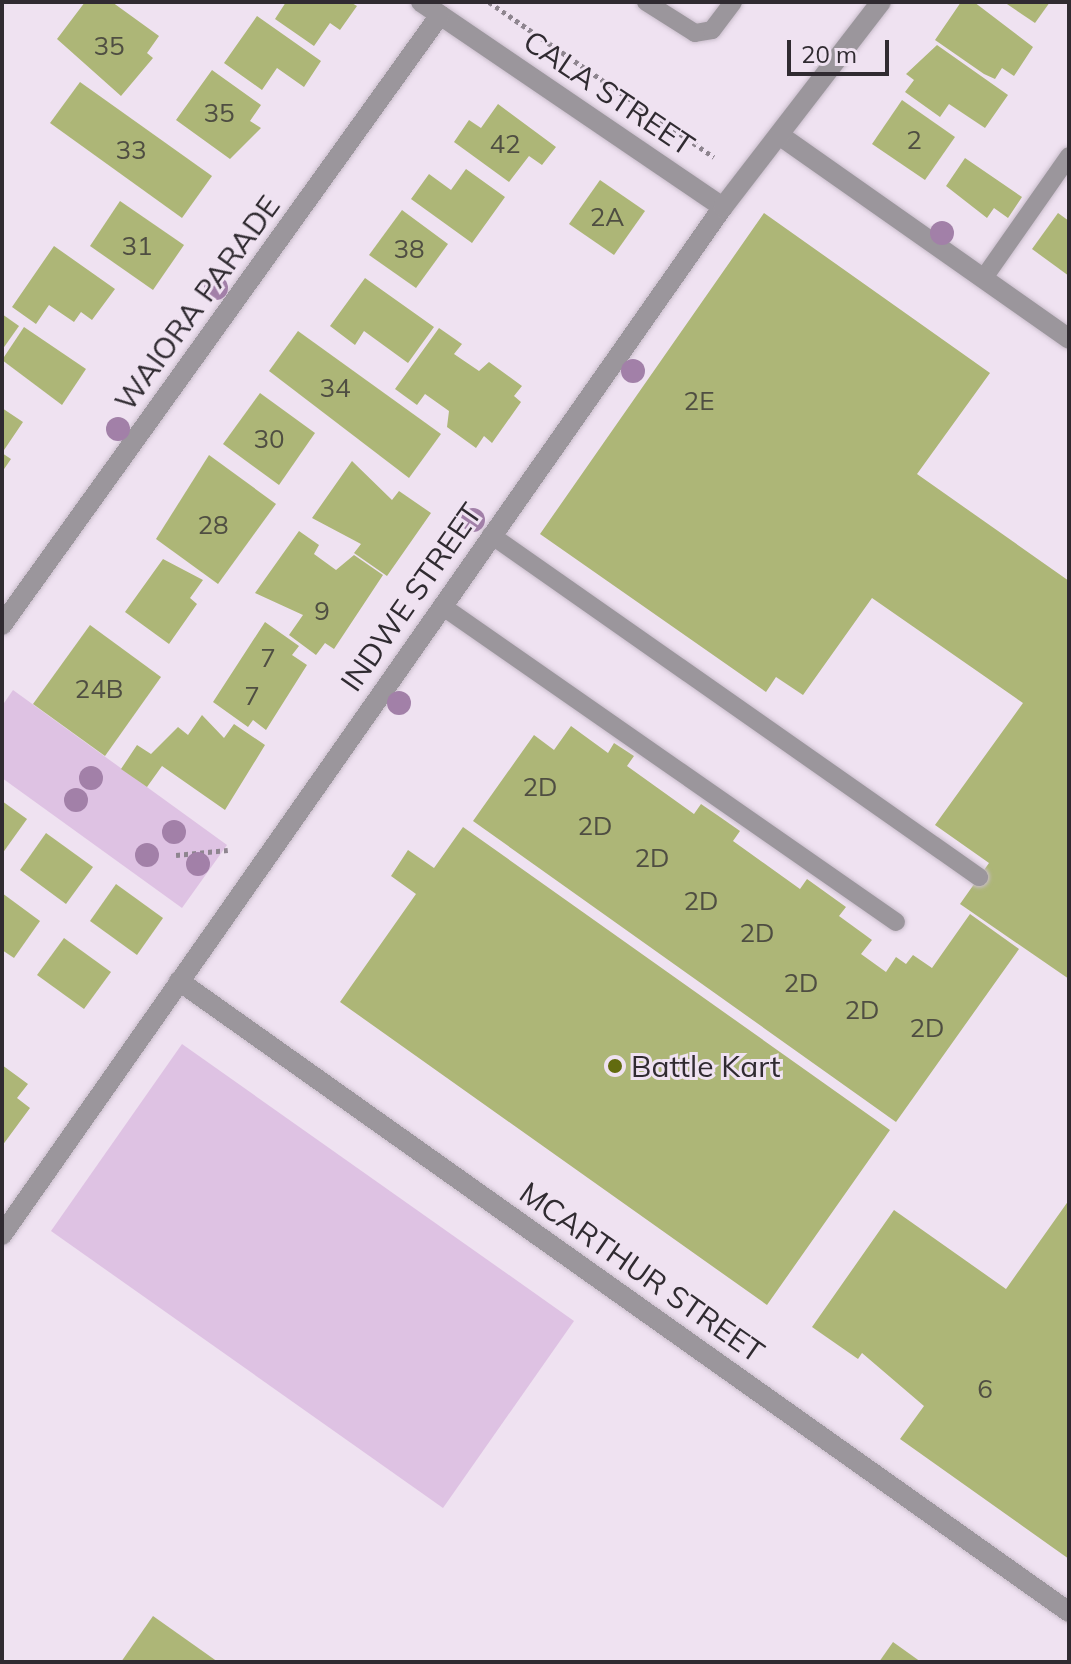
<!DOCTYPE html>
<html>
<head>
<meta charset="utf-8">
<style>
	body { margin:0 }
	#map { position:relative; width:1071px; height:1664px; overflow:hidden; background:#efe2f1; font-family:Mulish,sans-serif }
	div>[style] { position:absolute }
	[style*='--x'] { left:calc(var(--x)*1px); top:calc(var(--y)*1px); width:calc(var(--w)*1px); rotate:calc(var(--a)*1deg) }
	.green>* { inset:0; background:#dec2e3 }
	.building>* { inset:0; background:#adb677 }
	.path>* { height:5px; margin-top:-2.5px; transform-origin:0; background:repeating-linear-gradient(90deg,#8e858f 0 4px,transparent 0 8px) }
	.roads { filter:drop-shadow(0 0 2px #c9bdcb) drop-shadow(0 0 2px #c9bdcb) }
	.service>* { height:18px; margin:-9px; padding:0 9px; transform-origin:9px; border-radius:9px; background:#9b969c }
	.minor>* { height:20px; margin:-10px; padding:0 10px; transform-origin:10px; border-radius:10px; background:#9b969c }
	.tertiary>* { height:20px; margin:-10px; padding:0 10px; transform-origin:10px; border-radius:10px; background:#9b969c }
	.trees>* { width:24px; height:24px; margin:-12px; border-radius:50%; background:#a280a8 }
	.dots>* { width:22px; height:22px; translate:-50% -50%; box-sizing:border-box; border:4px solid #efe2f1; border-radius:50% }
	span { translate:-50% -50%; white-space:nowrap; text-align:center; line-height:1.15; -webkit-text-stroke:6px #efe2f1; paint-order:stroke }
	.number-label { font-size:26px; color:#4f4e42 }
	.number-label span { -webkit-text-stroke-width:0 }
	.street-label { font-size:30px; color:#302b31 }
	.poi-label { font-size:30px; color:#302b31 }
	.left { translate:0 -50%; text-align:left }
	.frame { position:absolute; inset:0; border:4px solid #302b31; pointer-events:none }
	.scale { position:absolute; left:787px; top:40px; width:102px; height:36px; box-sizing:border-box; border:4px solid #302b31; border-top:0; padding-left:10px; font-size:24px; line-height:28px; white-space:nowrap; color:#302b31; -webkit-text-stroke:6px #efe2f1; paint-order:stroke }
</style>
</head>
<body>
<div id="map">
	<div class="green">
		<div style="clip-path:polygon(13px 690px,227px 845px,182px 908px,2px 778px,2px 706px)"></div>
		<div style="clip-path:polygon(182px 1044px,574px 1321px,443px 1508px,51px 1231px)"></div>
	</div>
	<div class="building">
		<div style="clip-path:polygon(85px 2px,112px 2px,159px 36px,147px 53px,153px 58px,121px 96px,57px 39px)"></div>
		<div style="clip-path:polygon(286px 2px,350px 2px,357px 6px,340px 30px,330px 23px,314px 46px,275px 19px)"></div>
		<div style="clip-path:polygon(961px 2px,974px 2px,1033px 47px,1014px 76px,1002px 68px,995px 79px,984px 74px,935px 40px)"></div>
		<div style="clip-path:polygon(1004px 2px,1050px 2px,1035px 23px)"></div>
		<div style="clip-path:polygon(257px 16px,321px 61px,304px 87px,277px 68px,262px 90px,224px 63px)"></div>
		<div style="clip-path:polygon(937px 45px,1008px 95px,985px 128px,949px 104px,940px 117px,905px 92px,914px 80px,906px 74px)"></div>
		<div style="clip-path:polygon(212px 70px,261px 105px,250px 121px,261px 128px,230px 159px,176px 120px)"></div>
		<div style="clip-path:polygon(80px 82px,212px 176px,182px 218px,50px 123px)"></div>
		<div style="clip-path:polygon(902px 100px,955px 137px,925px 180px,872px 144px)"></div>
		<div style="clip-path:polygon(498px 104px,556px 147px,542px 165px,529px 156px,509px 182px,454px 142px,469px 120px,481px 128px)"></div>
		<div style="clip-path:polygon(965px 158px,1022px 197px,1008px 218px,994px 208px,987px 218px,946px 186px)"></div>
		<div style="clip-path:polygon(466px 169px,505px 197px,472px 243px,411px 199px,429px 174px,451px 190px)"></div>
		<div style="clip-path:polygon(600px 180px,645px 211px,614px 255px,569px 224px)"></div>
		<div style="clip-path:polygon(120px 201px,184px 245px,153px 290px,90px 246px)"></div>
		<div style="clip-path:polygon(402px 210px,448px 244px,416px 288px,369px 255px)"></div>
		<div style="clip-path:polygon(764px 213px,990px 373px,917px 474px,1069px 581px,1069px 979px,960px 904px,989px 863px,935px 825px,1023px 703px,872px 598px,803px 695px,776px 677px,766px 692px,540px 534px)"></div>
		<div style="clip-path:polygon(1058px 213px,1069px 221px,1069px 276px,1032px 249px)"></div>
		<div style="clip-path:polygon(54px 246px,115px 289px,92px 320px,81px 312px,74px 322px,49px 305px,36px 324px,12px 307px)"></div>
		<div style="clip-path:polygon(365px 278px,434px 327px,408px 363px,364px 331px,355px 345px,330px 326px)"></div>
		<div style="clip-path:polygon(2px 314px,19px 326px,2px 350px)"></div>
		<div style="clip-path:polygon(24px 327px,86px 369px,62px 405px,2px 360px)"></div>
		<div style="clip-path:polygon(439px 328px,462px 344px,454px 354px,479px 371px,489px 362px,522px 386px,514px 396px,521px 402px,492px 443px,484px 436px,476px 448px,447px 427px,449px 411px,425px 394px,417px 405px,395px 389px)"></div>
		<div style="clip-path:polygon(298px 331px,441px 434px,409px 478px,269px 371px)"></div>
		<div style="clip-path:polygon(260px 393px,315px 433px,279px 485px,223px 444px)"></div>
		<div style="clip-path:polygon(2px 408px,23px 422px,2px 453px,11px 459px,2px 472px)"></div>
		<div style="clip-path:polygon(209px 455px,276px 504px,218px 584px,156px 539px)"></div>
		<div style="clip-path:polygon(352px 461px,392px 500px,399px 491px,431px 513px,387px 576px,354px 553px,361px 544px,312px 518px)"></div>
		<div style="clip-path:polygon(299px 531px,319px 545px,314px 554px,336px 570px,354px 555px,383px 575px,334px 649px,325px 643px,316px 655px,289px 635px,303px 615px,255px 593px)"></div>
		<div style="clip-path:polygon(163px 559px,203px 580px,190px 598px,197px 604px,169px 644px,125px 612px)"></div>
		<div style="clip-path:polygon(265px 622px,299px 646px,292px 655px,307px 665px,266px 730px,253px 720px,248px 727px,213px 702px)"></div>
		<div style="clip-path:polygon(90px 625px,161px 677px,105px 756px,33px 704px)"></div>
		<div style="clip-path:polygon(202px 715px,224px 738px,234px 724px,265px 745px,225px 810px,162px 766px,147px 787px,121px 769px,137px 745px,151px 754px,178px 727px,188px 735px)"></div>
		<div style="clip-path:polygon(571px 726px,608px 753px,614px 743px,634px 756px,627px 766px,694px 814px,701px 804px,720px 817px,740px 831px,733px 841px,800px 889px,807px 879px,846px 907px,839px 916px,872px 940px,861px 954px,886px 972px,896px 957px,906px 964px,913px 955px,932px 968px,970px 914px,1019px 949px,896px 1122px,473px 821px,534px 735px,554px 750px)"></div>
		<div style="clip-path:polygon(2px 801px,27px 819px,2px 854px)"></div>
		<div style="clip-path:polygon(463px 827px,890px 1130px,767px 1305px,340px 1002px,416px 894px,391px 876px,408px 850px,434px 868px)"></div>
		<div style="clip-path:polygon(46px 833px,93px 867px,66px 904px,20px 870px)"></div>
		<div style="clip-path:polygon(116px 884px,163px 918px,137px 955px,90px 921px)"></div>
		<div style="clip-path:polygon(2px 893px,40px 921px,14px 958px,2px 950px)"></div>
		<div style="clip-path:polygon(64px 938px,111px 972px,84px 1009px,37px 975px)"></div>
		<div style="clip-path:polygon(2px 1065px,28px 1084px,17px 1098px,30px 1108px,2px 1146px)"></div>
		<div style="clip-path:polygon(1069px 1200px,1069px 1559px,900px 1439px,924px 1406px,862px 1353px,858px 1359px,812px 1327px,894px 1210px,1006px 1289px)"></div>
		<div style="clip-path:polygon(153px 1616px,218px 1662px,121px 1662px)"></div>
		<div style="clip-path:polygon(893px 1642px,921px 1662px,879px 1662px)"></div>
	</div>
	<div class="path">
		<div style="--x:489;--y:2;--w:273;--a:34.6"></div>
		<div style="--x:176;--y:855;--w:52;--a:-5.5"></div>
	</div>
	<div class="roads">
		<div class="service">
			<div style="--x:646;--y:2;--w:58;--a:32.3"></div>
			<div style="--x:695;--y:33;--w:17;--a:-10"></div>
			<div style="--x:712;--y:30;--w:35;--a:-53"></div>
			<div style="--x:983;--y:279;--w:150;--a:-55"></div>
			<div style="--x:491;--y:535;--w:596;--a:35.02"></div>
			<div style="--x:442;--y:606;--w:553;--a:34.84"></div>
		</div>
		<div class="minor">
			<div style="--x:421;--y:2;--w:365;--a:34.2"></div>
			<div style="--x:782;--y:137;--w:351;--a:35.1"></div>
			<div style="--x:2;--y:625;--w:751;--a:-54.32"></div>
			<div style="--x:179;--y:981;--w:1091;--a:35.34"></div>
		</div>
		<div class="tertiary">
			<div style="--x:2;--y:1235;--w:1256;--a:-54.96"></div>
			<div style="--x:723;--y:207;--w:259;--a:-52.4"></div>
		</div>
	</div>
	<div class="trees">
		<div style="left:942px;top:233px"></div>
		<div style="left:216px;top:288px"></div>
		<div style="left:633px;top:371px"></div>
		<div style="left:118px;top:429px"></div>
		<div style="left:473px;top:520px"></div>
		<div style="left:399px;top:703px"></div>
		<div style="left:91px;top:778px"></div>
		<div style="left:76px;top:800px"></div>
		<div style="left:174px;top:832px"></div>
		<div style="left:147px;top:855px"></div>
		<div style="left:198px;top:864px"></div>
	</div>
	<div class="dots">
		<div style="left:615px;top:1066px;background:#626b0f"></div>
	</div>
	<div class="number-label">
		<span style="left:109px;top:46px">35</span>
		<span style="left:219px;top:113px">35</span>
		<span style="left:914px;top:140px">2</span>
		<span style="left:505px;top:144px">42</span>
		<span style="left:131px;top:150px">33</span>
		<span style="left:607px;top:217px">2A</span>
		<span style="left:137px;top:246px">31</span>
		<span style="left:409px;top:249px">38</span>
		<span style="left:335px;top:388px">34</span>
		<span style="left:699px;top:401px">2E</span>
		<span style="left:269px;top:439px">30</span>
		<span style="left:213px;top:525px">28</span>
		<span style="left:322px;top:611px">9</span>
		<span style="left:268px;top:658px">7</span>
		<span style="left:99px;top:689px">24B</span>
		<span style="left:252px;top:696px">7</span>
		<span style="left:540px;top:787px">2D</span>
		<span style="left:595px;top:826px">2D</span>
		<span style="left:652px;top:858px">2D</span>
		<span style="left:701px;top:901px">2D</span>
		<span style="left:757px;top:933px">2D</span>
		<span style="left:801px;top:983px">2D</span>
		<span style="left:862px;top:1010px">2D</span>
		<span style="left:927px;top:1028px">2D</span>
		<span style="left:985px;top:1389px">6</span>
	</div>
	<div class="street-label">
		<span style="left:609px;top:93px;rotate:34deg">CALA STREET</span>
		<span style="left:197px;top:303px;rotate:-54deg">WAIORA PARADE</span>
		<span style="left:411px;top:597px;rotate:-55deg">INDWE STREET</span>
		<span style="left:642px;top:1272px;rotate:35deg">MCARTHUR STREET</span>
	</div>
	<div class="poi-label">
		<span class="left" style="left:631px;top:1066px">Battle Kart</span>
	</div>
	<div class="frame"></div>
	<div class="scale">20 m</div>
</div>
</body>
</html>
